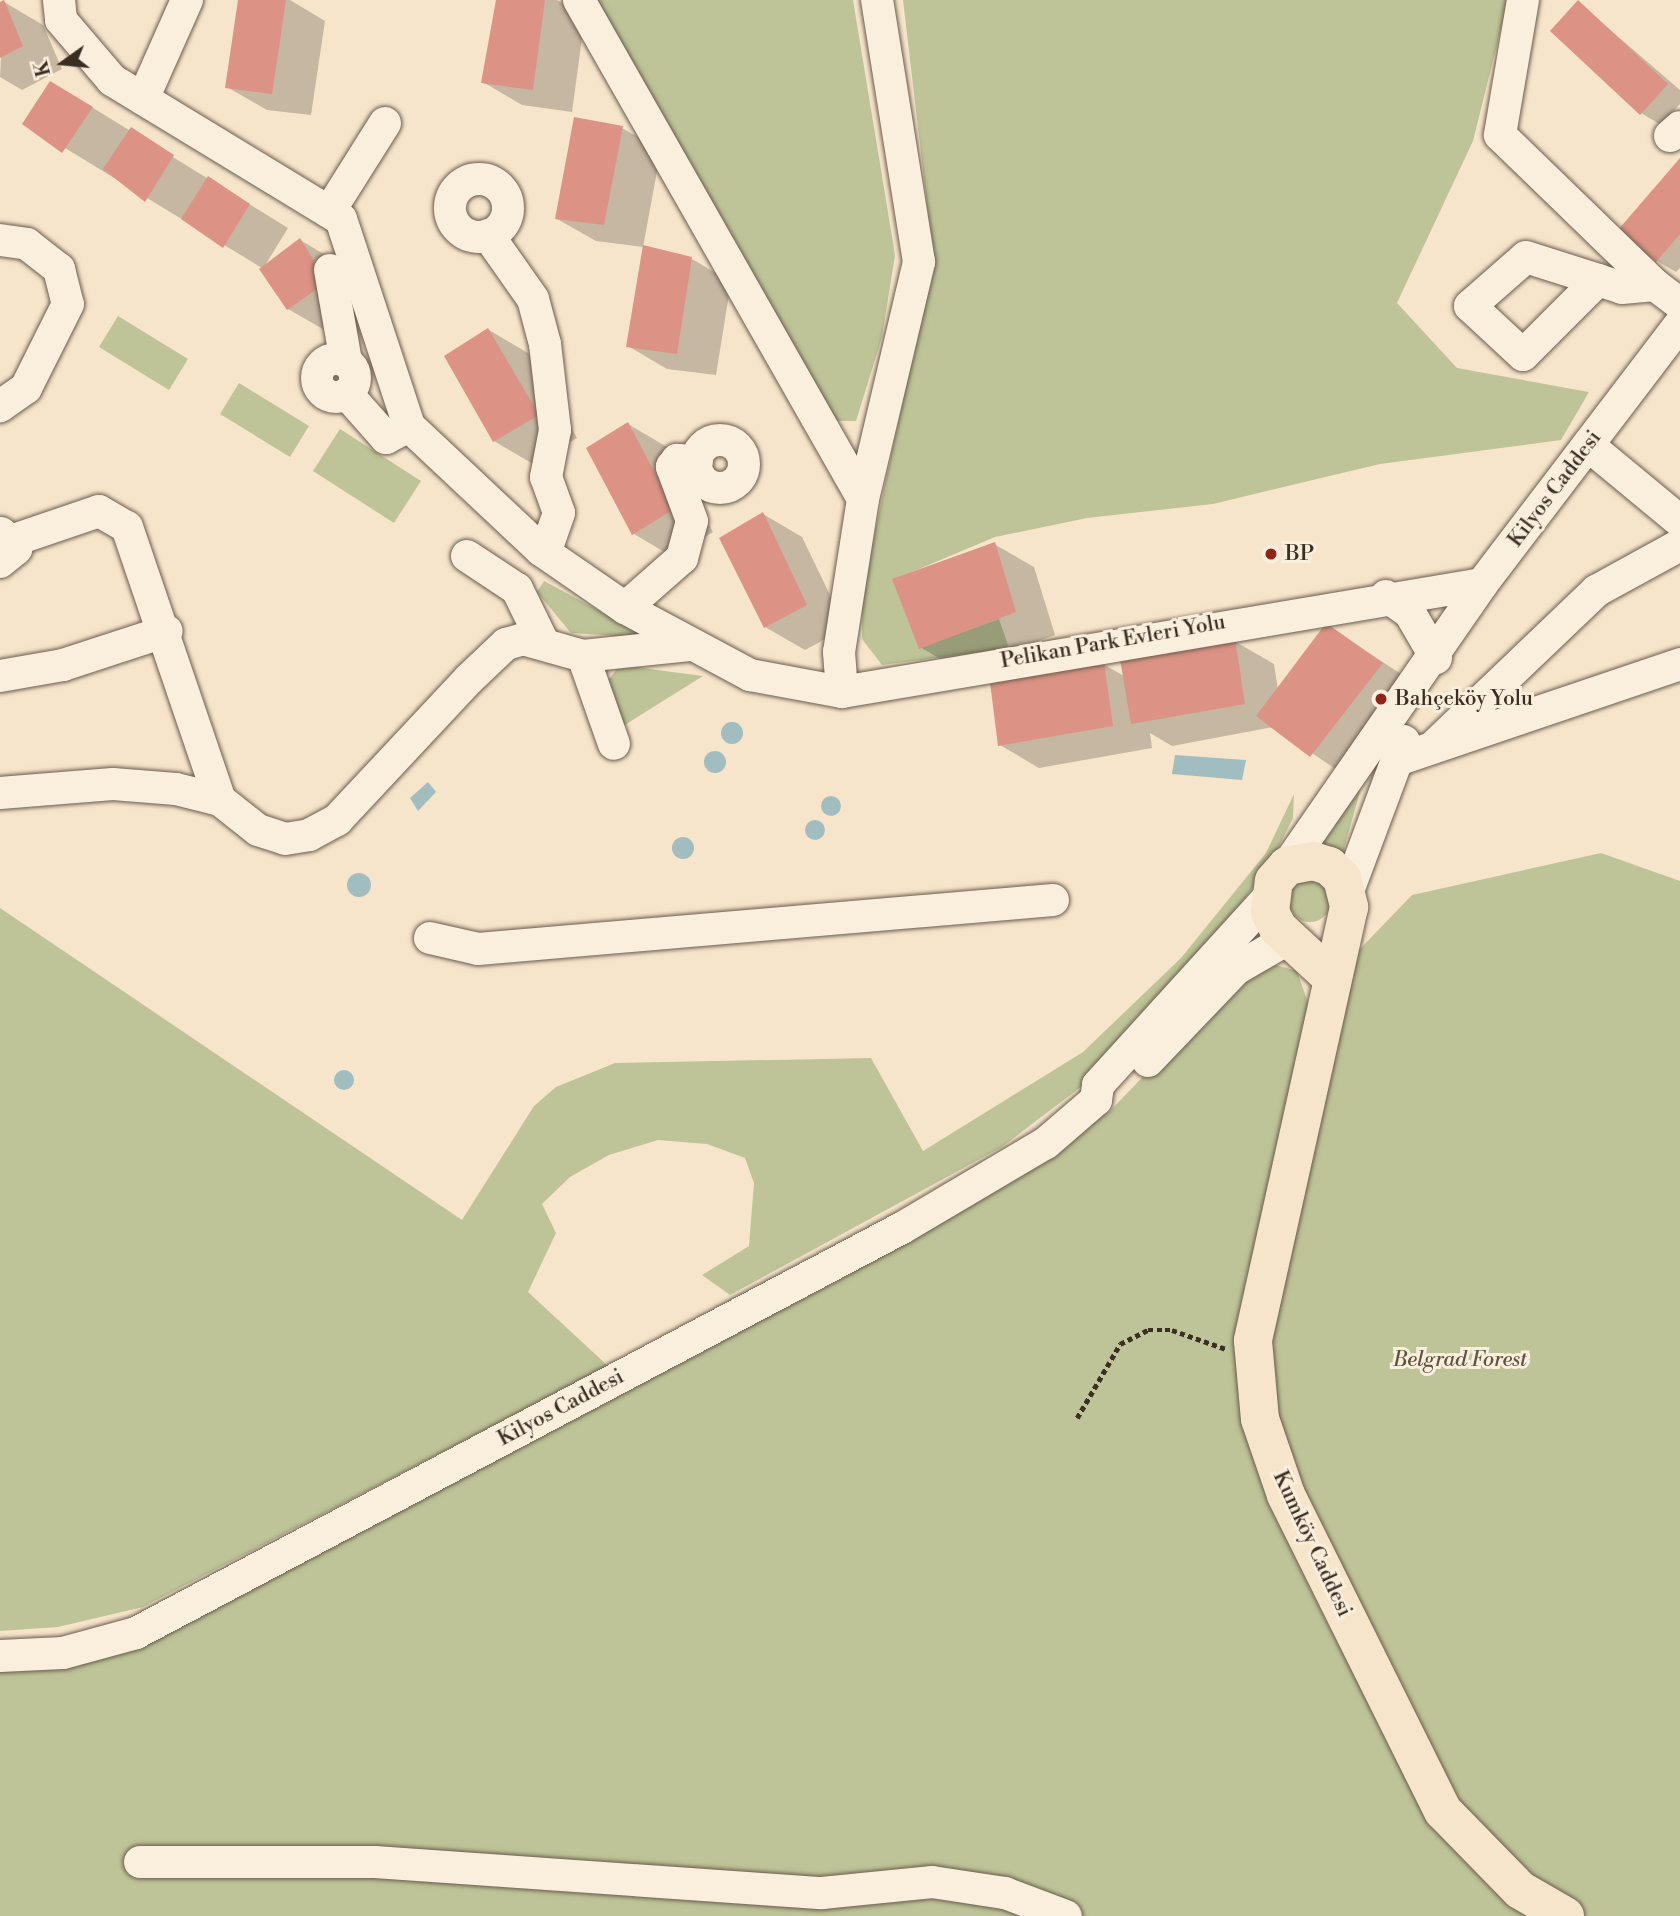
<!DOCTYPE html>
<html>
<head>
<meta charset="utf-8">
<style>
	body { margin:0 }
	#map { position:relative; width:1680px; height:1916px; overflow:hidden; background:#f7e5cb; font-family:"Libre Bodoni",serif }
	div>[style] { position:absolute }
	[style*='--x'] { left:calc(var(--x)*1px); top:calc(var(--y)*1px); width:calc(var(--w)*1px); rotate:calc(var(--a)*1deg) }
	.green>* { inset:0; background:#bec497 }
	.round { border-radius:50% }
	.water>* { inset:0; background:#a1bdc0 }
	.shadow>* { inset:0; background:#0003 }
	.building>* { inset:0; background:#dc9284 }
	.path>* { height:4.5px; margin-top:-2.25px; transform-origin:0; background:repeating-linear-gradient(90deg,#3b2f24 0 5px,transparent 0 8.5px) }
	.roads { filter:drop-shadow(0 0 2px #6a5c4e) drop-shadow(0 0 2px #6a5c4e) }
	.minor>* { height:32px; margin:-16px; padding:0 16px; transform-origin:16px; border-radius:16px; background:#faeedd }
	.minor>.ring { margin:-16px; padding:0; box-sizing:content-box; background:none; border:32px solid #faeedd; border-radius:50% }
	.major>* { height:38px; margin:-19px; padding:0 19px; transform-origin:19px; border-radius:19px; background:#f7e5cb }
	.dots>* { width:19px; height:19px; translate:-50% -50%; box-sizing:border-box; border:4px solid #faeedd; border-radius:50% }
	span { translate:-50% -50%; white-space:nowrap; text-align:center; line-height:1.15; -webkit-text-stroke:6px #faeedd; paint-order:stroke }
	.street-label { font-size:21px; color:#3b2f24 }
	.poi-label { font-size:21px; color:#3b2f24 }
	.left { translate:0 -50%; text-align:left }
	.park-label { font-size:21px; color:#5c5441; font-style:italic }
	.north { position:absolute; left:28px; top:28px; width:70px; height:70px; -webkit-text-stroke:5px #faeedd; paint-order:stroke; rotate:255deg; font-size:19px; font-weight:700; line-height:28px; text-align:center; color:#3b2f24 }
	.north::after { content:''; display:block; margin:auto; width:24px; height:32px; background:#3b2f24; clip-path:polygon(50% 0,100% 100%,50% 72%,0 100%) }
</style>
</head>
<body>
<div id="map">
	<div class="green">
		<div style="clip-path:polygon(591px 0,853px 0,895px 255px,882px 337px,856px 421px,833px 421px)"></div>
		<div style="clip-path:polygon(903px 0,1508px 0,1473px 141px,1397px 303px,1457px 368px,1589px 392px,1561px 440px,1380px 464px,1213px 504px,1087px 518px,995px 537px,893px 580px,919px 648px,999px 619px,1009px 648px,882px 665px,862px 639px,862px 595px,933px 255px)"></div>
		<div style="clip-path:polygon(118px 316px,188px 359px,169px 390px,99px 347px)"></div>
		<div style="clip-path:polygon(239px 383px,309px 426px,290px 457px,220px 414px)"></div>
		<div style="clip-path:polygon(340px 429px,421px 481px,394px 523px,313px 471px)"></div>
		<div style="clip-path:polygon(544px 581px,650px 638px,571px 633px,537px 592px)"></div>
		<div style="clip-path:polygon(631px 666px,657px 670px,703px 676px,623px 726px,607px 682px,618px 667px)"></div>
		<div style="clip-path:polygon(1361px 788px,1341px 859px,1314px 849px)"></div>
		<div style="clip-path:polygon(1294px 794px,1293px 818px,1270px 864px,1223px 929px,1086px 1083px,1002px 1147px,730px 1295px,702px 1275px,749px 1246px,754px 1183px,745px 1158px,707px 1144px,658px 1140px,609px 1155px,570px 1177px,542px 1204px,556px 1233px,528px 1292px,608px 1366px,143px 1607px,58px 1627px,0 1631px,0 908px,462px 1220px,534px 1106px,556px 1087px,615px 1063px,871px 1058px,923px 1151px,1083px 1052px,1181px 958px,1266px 853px)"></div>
		<div style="clip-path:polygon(1601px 853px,1680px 881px,1680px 1916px,0 1916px,0 1666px,68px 1663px,398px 1511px,642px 1384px,696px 1342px,988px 1196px,1110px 1111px,1236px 980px,1269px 963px,1297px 971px,1308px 1003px,1412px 895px)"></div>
		<div class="round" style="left:1289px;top:880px;width:42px;height:42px"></div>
	</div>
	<div class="water">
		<div class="round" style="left:721px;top:722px;width:22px;height:22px"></div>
		<div class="round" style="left:704px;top:751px;width:22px;height:22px"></div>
		<div style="clip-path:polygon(1175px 755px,1246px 760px,1242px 780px,1172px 774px)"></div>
		<div style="clip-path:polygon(428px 782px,436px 792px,418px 811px,410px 798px)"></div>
		<div class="round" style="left:821px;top:796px;width:20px;height:20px"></div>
		<div class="round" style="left:805px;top:820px;width:20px;height:20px"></div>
		<div class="round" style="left:672px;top:837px;width:22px;height:22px"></div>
		<div class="round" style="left:347px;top:873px;width:24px;height:24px"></div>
		<div class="round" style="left:334px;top:1070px;width:20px;height:20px"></div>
	</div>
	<div class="shadow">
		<div style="clip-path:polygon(239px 0,290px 0,325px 21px,311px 115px,267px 110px,227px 87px)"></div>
		<div style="clip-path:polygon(498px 0,557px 0,585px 16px,572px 112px,522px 105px,483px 82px)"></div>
		<div style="clip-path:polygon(4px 2px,43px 25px,62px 69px,22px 90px,0 77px)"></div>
		<div style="clip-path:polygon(1579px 3px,1680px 90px,1680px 104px,1661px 125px,1641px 113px)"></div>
		<div style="clip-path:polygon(90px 106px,288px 228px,264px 267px,300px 240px,339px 263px,366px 305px,328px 332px,288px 309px,262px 268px,24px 123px)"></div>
		<div style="clip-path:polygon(622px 128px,661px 150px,643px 247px,596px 241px,557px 219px)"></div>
		<div style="clip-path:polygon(1680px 161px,1680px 268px,1676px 272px,1657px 261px)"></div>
		<div style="clip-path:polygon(692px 259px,731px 282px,716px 375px,667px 369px,628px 346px)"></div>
		<div style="clip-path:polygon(489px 330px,528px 353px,577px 438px,533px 464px,494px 441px)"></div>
		<div style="clip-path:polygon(628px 424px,667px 447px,713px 532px,673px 557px,634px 534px)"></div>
		<div style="clip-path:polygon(763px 514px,802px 537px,846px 628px,805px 650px,765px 627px)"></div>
		<div style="clip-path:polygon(994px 544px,1034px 567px,1055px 635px,959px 670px,920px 647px)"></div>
		<div style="clip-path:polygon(1326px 625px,1421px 687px,1350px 779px,1274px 727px,1172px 746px,1150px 733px,1152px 748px,1039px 768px,1000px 745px,1103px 664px,1124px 676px,1234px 641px,1274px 664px,1278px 690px)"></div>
	</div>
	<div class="building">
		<div style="clip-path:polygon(4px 0,23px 46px,0 58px,0 2px)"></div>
		<div style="clip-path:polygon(238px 0,286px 0,272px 94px,225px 88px)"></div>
		<div style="clip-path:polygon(496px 0,545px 0,533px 90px,481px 83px)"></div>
		<div style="clip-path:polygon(1578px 0,1668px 84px,1640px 115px,1550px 31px)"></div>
		<div style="clip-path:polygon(50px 81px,93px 107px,62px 153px,22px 124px)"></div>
		<div style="clip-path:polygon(574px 117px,623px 126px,604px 225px,555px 219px)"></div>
		<div style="clip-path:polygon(131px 127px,174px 155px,145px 202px,103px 169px)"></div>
		<div style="clip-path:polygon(1680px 158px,1680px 234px,1656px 262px,1618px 230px)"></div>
		<div style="clip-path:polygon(208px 176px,250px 204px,223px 248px,181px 219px)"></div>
		<div style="clip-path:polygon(300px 238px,327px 282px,287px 310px,259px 269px)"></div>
		<div style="clip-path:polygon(643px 245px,692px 257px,677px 354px,626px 347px)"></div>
		<div style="clip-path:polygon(488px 328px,539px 415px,493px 442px,444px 356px)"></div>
		<div style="clip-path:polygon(628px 422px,674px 509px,632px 535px,586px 448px)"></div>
		<div style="clip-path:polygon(763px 512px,807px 605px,764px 628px,719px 538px)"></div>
		<div style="clip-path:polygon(995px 542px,1016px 612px,919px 649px,892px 579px)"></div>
		<div style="clip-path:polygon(1326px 623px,1383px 663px,1310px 757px,1256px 716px)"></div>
		<div style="clip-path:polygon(1235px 639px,1245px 704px,1131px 724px,1120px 659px)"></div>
		<div style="clip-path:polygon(1104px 662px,1113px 726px,998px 746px,990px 682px)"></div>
	</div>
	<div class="path">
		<div style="--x:1077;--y:1418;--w:86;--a:-59.8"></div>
		<div style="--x:1120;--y:1344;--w:31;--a:-27"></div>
		<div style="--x:1148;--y:1330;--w:24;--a:0"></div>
		<div style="--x:1172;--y:1330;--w:57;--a:19.4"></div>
	</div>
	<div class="roads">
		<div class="minor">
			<div style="--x:59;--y:0;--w:20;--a:84"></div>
			<div style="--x:61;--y:20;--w:79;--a:49.6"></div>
			<div style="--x:112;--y:80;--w:268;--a:31.3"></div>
			<div style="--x:341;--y:219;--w:218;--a:71.8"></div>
			<div style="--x:409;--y:426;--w:181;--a:43.2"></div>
			<div style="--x:541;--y:550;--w:102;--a:34.6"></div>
			<div style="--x:625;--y:608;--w:142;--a:28.2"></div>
			<div style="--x:750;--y:675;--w:94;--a:10.5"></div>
			<div style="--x:842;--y:692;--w:649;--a:-9.58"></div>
			<div style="--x:579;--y:0;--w:574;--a:60.35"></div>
			<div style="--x:863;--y:499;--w:155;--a:98.9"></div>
			<div style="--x:839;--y:652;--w:40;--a:85.7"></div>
			<div style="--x:1523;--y:0;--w:137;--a:99.7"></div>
			<div style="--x:1500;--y:135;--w:216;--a:44.1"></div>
			<div style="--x:143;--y:99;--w:108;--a:-66"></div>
			<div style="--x:1670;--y:136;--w:13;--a:-42"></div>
			<div class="ring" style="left:450px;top:179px;width:26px;height:26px"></div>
			<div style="--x:329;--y:212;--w:105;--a:-57.8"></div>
			<div style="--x:488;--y:235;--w:78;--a:54.9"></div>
			<div style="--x:533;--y:299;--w:47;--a:75.1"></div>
			<div style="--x:545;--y:344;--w:87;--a:83.4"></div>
			<div style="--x:555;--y:430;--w:48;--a:100.8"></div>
			<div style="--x:546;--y:477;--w:38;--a:70"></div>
			<div style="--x:559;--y:513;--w:42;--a:109.3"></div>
			<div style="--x:0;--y:240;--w:27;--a:8"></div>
			<div style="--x:27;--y:244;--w:41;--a:38"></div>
			<div style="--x:59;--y:269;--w:36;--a:76"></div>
			<div style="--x:68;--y:304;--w:94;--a:116.6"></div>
			<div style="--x:26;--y:388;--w:32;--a:145"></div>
			<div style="--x:330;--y:270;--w:93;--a:80.1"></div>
			<div style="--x:1598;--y:280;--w:106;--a:135"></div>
			<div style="--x:1523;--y:355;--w:72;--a:-137.2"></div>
			<div style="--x:1470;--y:306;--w:74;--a:-41.2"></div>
			<div style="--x:1526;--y:257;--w:76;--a:17.7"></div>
			<div style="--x:1598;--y:280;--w:25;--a:18"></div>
			<div style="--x:1622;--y:288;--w:33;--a:-5"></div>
			<div style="--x:1655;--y:285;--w:31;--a:37"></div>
			<div class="ring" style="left:317px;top:359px;width:6px;height:6px"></div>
			<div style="--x:347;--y:394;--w:59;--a:48.4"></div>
			<div style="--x:386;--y:438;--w:26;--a:-28"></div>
			<div class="ring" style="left:696px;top:440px;width:16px;height:16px"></div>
			<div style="--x:1588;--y:445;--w:119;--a:39.6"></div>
			<div style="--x:863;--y:499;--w:244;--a:-76.7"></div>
			<div style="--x:919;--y:262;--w:265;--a:-99.1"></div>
			<div style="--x:14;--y:540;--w:90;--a:-18.8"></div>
			<div style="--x:99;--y:511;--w:32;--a:30"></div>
			<div style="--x:127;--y:527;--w:288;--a:71.2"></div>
			<div style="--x:467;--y:556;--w:60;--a:33.4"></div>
			<div style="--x:517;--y:589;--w:57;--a:63.9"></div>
			<div style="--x:0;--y:562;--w:21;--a:-39"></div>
			<div style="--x:16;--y:549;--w:22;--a:-133"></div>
			<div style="--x:1386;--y:596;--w:29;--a:35"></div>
			<div style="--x:1410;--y:613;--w:52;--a:60"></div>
			<div style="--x:625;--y:608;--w:76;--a:-41.3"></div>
			<div style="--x:682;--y:558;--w:38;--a:-75"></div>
			<div style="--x:692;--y:521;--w:58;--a:-110.3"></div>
			<div style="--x:672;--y:467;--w:9;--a:-54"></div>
			<div style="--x:677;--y:460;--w:20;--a:3"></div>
			<div style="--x:583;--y:656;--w:107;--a:-5.9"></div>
			<div style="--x:0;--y:676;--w:64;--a:-9.9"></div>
			<div style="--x:63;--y:665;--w:109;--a:-18.1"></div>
			<div style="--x:1433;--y:747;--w:226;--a:-43.7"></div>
			<div style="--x:1596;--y:591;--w:96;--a:-28.7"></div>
			<div style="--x:1397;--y:760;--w:299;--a:-18.7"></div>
			<div style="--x:0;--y:793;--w:113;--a:-4.6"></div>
			<div style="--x:113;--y:784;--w:63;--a:4.5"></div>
			<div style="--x:176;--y:789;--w:45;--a:14"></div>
			<div style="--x:220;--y:800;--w:48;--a:38.3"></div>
			<div style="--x:258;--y:830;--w:28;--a:18"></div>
			<div style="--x:285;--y:839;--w:24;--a:-9"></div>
			<div style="--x:309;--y:835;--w:32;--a:-28"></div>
			<div style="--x:337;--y:820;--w:193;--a:-46.9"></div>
			<div style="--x:469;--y:679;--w:51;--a:-43.4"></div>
			<div style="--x:506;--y:644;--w:18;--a:-16"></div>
			<div style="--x:523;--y:639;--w:62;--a:15.8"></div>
			<div style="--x:583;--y:656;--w:93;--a:70.6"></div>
			<div style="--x:1287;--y:866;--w:343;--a:-55.3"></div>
			<div style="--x:1482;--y:584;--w:327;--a:-52.7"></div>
			<div style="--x:1348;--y:891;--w:160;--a:-69.5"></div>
			<div style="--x:430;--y:938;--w:49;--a:12.9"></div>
			<div style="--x:478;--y:949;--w:577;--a:-4.87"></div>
			<div style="--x:1148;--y:1061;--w:127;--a:-46.3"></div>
			<div style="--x:1236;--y:969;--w:64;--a:-30.2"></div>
			<div style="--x:1096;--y:1100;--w:15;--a:-82"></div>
			<div style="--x:1098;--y:1085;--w:254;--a:-47.7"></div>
			<div style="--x:0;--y:1656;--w:63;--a:-2.7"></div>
			<div style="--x:63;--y:1653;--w:76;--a:-15.3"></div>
			<div style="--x:136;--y:1633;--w:866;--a:-27.87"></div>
			<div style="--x:902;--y:1228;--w:167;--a:-30.6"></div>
			<div style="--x:1046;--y:1143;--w:66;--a:-40.7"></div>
			<div style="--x:140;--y:1862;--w:235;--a:0"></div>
			<div style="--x:375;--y:1862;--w:448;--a:4"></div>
			<div style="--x:822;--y:1893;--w:111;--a:-5.7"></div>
			<div style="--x:932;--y:1882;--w:74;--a:8.6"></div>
			<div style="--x:1005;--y:1893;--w:65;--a:20.7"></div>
		</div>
		<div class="major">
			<div style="--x:1332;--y:978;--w:74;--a:-137.2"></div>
			<div style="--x:1278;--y:928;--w:18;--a:-117"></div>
			<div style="--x:1270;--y:912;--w:31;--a:-83"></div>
			<div style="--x:1274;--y:881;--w:20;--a:-49"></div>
			<div style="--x:1287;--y:866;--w:26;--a:-11"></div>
			<div style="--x:1313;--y:861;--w:17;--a:17"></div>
			<div style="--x:1329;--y:866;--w:18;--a:43"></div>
			<div style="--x:1342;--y:878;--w:30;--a:76"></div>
			<div style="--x:1349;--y:907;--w:444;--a:102.5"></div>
			<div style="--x:1253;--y:1341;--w:78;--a:84.9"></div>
			<div style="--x:1260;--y:1419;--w:80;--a:71.1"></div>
			<div style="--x:1286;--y:1495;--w:353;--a:63.6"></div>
			<div style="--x:1443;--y:1811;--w:110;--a:45.7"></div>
			<div style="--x:1520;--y:1890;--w:52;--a:30"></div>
		</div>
	</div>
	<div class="dots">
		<div style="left:1271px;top:554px;background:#8f2418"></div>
		<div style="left:1381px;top:699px;background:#8f2418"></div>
	</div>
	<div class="street-label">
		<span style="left:1555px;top:489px;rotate:-53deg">Kilyos Caddesi</span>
		<span style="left:1113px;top:642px;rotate:-10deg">Pelikan Park Evleri Yolu</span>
		<span style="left:561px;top:1408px;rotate:-28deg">Kilyos Caddesi</span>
		<span style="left:1312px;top:1544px;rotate:65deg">Kumköy Caddesi</span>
	</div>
	<div class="poi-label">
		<span class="left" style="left:1285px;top:554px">BP</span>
		<span class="left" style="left:1395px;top:699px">Bahçeköy Yolu</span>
	</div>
	<div class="park-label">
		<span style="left:1460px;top:1360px">Belgrad Forest</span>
	</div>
	<div class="north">K</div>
</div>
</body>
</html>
